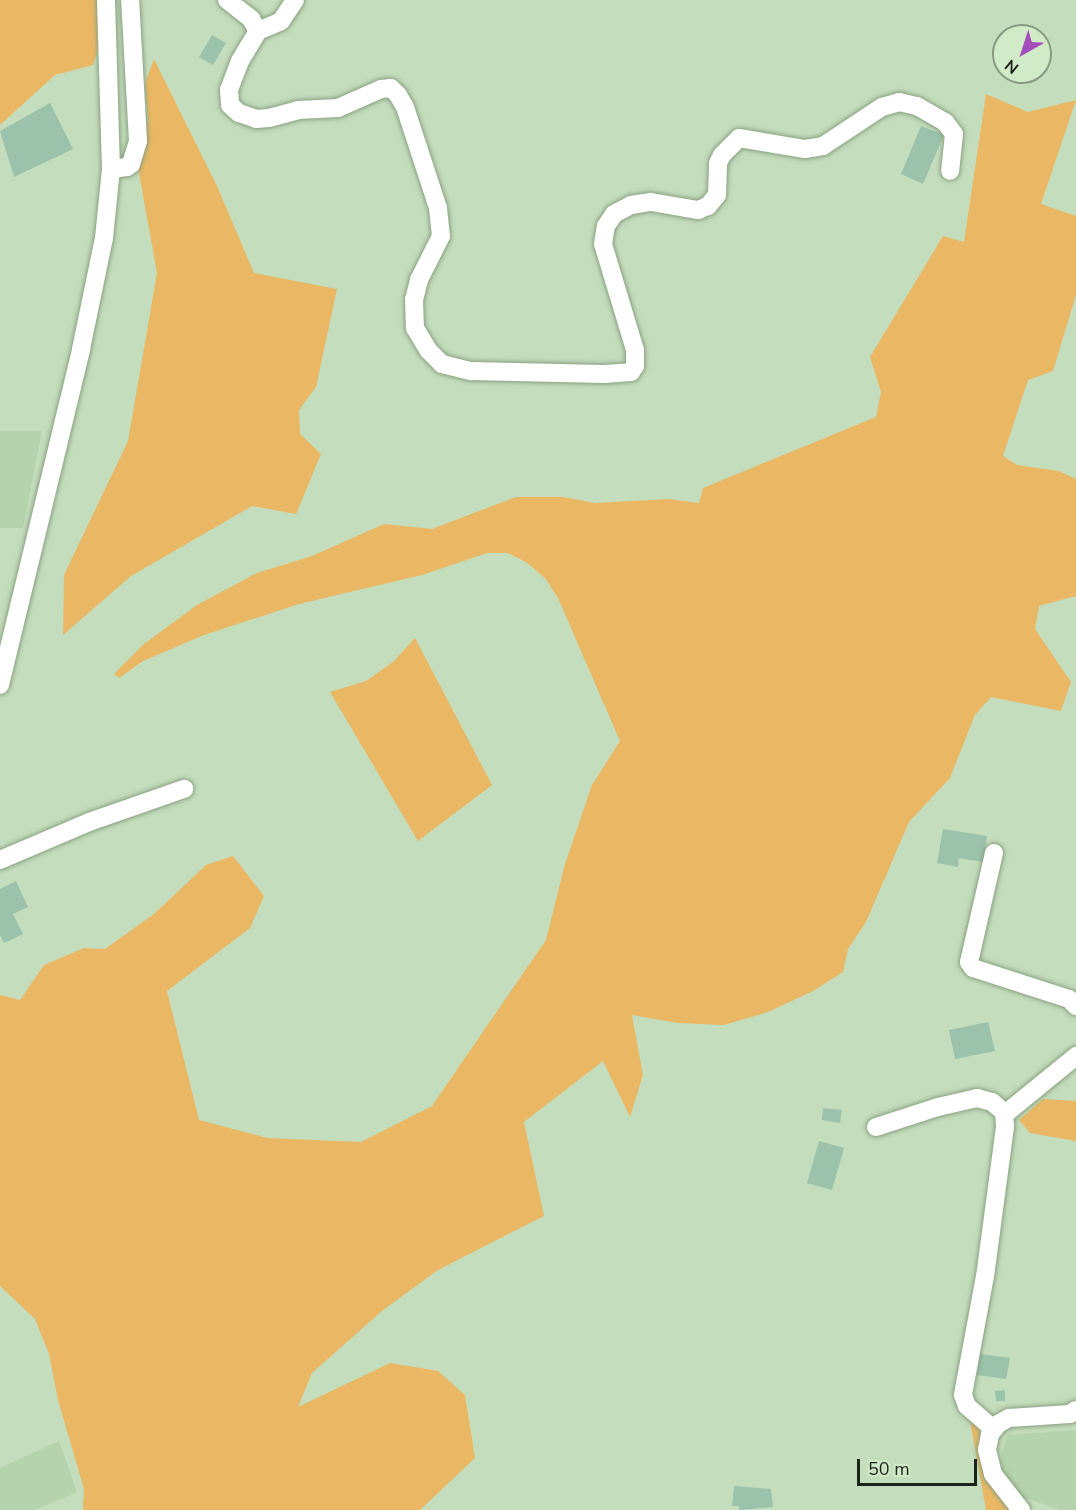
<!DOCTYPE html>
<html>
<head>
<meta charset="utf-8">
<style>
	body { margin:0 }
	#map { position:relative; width:1076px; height:1510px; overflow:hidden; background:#c4ddbc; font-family:"Nunito Sans",sans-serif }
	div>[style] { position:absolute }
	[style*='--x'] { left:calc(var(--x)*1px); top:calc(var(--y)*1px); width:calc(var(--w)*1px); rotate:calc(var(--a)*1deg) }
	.built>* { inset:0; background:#b5d3ac }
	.green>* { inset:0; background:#eab864 }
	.building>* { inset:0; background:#9bc2ab }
	.roads { filter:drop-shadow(0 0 2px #8aa282) drop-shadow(0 0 2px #8aa282) }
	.minor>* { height:18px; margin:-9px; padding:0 9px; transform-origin:9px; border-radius:9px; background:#fff }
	span { translate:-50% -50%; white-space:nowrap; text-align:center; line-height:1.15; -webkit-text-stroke:5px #d1ebc9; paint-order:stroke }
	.north { position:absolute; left:992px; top:24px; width:60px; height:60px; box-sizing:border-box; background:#d1ebc9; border:2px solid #889b82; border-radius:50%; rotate:219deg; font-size:16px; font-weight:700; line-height:24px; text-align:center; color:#1a2317 }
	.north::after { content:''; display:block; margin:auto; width:21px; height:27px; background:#a44ebc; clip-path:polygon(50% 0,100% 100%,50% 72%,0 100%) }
	.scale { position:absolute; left:857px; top:1459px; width:120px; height:27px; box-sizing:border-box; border:3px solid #1a2317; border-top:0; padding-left:8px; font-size:18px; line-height:21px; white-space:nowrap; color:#1a2317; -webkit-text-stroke:4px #d1ebc9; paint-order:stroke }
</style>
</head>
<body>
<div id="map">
	<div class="built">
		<div style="clip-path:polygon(0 431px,42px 431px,23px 528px,0 528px)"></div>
		<div style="clip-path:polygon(1076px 1430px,1076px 1510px,1060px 1510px,1023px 1497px,1000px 1468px,1002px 1452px,1008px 1435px)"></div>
		<div style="clip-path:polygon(59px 1441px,77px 1492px,35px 1510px,0 1510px,0 1468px)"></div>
	</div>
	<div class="green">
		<div style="clip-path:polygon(0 0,99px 0,101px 41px,93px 65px,55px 75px,0 125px)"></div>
		<div style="clip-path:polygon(154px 59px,217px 186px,254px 273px,337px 289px,316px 387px,299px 410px,300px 434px,321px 454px,296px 514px,252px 506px,131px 576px,63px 635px,64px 575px,128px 441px,157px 273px,137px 162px,148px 121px,145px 83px)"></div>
		<div style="clip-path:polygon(986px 94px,1028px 112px,1076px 100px,1041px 204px,1076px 216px,1076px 295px,1053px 371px,1028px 380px,1003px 456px,1017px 465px,1059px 471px,1076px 479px,1076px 596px,1039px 606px,1035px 629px,1071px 682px,1061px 711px,991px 697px,975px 715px,950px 778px,909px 822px,866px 922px,848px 949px,843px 972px,813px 991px,768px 1012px,724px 1025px,678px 1023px,632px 1015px,643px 1075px,630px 1117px,603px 1061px,524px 1122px,544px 1216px,438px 1270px,383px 1310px,312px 1373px,298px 1407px,390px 1363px,438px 1371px,465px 1395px,475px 1458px,420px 1510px,83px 1510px,84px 1489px,58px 1400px,49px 1354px,35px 1319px,0 1286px,0 995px,20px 1000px,44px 965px,84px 948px,105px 949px,154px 914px,206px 865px,233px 856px,264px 896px,250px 928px,167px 991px,199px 1120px,267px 1138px,361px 1142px,432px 1106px,546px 940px,565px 864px,592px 785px,620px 741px,558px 598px,545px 578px,526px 562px,508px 553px,487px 553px,422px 575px,299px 604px,204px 635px,143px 661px,119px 678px,114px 674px,144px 644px,197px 605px,257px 573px,312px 556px,384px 524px,432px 529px,516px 497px,563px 497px,595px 503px,669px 499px,699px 503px,703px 488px,876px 417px,881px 392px,870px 357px,943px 236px,964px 242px)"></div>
		<div style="clip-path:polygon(415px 638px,492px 785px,418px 841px,330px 692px,366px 681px,393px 662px)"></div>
		<div style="clip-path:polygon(1043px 1099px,1076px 1101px,1076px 1141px,1030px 1133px,1019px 1120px)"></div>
		<div style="clip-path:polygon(969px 1415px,979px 1428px,982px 1450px,1015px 1510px,986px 1510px)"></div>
	</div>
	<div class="building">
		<div style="clip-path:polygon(212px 35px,226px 43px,213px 65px,199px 57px)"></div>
		<div style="clip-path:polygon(50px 103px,73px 149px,14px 177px,0 131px)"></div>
		<div style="clip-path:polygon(921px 126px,944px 135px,923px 184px,901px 174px)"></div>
		<div style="clip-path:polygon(943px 829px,987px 836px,983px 862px,959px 858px,958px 867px,937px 863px)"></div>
		<div style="clip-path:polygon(16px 881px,28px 907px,13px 914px,23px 934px,4px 943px,0 935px,0 889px)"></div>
		<div style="clip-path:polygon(988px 1022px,995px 1051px,955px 1059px,949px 1030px)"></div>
		<div style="clip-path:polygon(823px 1108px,842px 1110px,840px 1123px,822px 1120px)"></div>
		<div style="clip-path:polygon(819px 1141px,844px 1148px,832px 1190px,807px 1183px)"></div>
		<div style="clip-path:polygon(980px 1354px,1010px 1358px,1006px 1379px,977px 1375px)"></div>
		<div style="clip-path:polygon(1005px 1390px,1005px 1401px,996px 1401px,995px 1391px)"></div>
		<div style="clip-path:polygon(734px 1486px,771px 1489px,773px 1507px,739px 1510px,739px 1506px,732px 1506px)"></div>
	</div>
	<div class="roads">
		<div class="minor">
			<div style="--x:227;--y:0;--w:31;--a:38"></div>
			<div style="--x:251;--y:19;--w:14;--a:60"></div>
			<div style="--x:258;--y:31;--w:35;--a:121"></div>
			<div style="--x:240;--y:61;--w:31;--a:111"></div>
			<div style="--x:229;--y:90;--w:15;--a:86"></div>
			<div style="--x:230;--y:105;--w:12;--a:42"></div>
			<div style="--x:239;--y:113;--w:18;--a:19"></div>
			<div style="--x:256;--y:119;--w:13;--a:-4"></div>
			<div style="--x:269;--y:118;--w:30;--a:-15"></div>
			<div style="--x:298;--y:110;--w:40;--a:-2.9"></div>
			<div style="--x:338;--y:108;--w:47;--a:-23.8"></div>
			<div style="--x:381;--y:89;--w:10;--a:-6"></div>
			<div style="--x:391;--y:88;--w:10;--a:45"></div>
			<div style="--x:398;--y:95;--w:14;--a:60"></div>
			<div style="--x:405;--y:107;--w:106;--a:71.9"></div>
			<div style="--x:438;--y:208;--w:28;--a:84"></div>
			<div style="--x:441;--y:236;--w:49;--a:116.6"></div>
			<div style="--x:419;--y:280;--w:21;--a:104"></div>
			<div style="--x:414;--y:300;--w:28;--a:88"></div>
			<div style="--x:415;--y:328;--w:26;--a:59"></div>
			<div style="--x:428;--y:350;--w:20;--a:45"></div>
			<div style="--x:442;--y:364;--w:30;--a:14"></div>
			<div style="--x:471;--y:371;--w:133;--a:1.3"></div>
			<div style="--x:604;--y:374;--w:27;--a:-4"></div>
			<div style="--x:631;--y:372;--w:7;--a:-56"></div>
			<div style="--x:635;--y:366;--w:16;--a:-90"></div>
			<div style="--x:635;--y:350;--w:111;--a:-106.8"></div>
			<div style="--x:603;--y:244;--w:18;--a:-81"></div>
			<div style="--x:606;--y:226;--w:14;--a:-56"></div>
			<div style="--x:614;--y:214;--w:19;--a:-28"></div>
			<div style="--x:631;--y:205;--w:20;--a:-9"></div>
			<div style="--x:651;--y:202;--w:48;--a:9.7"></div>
			<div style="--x:698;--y:210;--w:11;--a:-22"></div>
			<div style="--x:708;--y:206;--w:14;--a:-51"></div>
			<div style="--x:717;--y:195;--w:32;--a:-88"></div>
			<div style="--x:718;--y:163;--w:9;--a:-63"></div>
			<div style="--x:722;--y:155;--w:24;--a:-45"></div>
			<div style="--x:739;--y:138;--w:67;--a:9.5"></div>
			<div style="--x:805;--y:149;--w:18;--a:-9"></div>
			<div style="--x:823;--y:146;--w:71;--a:-33.5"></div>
			<div style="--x:882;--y:107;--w:18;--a:-16"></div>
			<div style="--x:899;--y:102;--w:18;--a:13"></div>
			<div style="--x:917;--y:106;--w:32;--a:30"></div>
			<div style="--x:945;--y:122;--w:15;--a:53"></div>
			<div style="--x:954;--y:134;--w:37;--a:96"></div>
			<div style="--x:258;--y:31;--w:25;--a:-23"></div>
			<div style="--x:281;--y:21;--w:25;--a:-56"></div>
			<div style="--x:111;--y:169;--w:16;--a:-7"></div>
			<div style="--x:127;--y:167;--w:5;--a:-37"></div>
			<div style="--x:131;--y:164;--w:24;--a:-73"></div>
			<div style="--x:138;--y:141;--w:141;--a:-93.2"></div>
			<div style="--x:0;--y:685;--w:346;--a:-76.4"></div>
			<div style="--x:81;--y:349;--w:113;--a:-78.3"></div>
			<div style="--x:104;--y:238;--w:69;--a:-84.2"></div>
			<div style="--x:111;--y:169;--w:169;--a:-91.7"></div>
			<div style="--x:994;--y:853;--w:112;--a:102.9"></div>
			<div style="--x:969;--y:962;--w:7;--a:56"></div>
			<div style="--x:973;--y:968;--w:101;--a:17.9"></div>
			<div style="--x:1069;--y:999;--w:10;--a:45"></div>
			<div style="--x:0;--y:860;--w:97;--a:-23.1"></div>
			<div style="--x:89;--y:822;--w:101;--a:-19.2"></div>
			<div style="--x:1005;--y:1114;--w:92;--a:-39.2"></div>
			<div style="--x:876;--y:1127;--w:65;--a:-17.9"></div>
			<div style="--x:938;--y:1107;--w:40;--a:-13"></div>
			<div style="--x:977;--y:1098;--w:16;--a:15"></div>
			<div style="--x:992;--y:1102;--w:16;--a:40"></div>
			<div style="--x:1004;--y:1112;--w:15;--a:86"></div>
			<div style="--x:1005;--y:1127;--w:150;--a:97.6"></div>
			<div style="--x:985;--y:1276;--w:121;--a:100.5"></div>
			<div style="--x:963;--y:1395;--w:12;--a:70"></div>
			<div style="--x:967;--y:1406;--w:35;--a:41"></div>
			<div style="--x:1021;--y:1510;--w:46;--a:-127.9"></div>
			<div style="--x:993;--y:1474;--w:25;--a:-104"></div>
			<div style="--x:987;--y:1450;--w:16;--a:-79"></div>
			<div style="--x:990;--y:1434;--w:13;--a:-51"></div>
			<div style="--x:998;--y:1424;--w:13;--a:-29"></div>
			<div style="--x:1009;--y:1418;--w:61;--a:-3.8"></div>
			<div style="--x:1070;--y:1414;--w:7;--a:-34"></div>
		</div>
	</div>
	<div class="north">N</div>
	<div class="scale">50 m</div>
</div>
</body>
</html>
